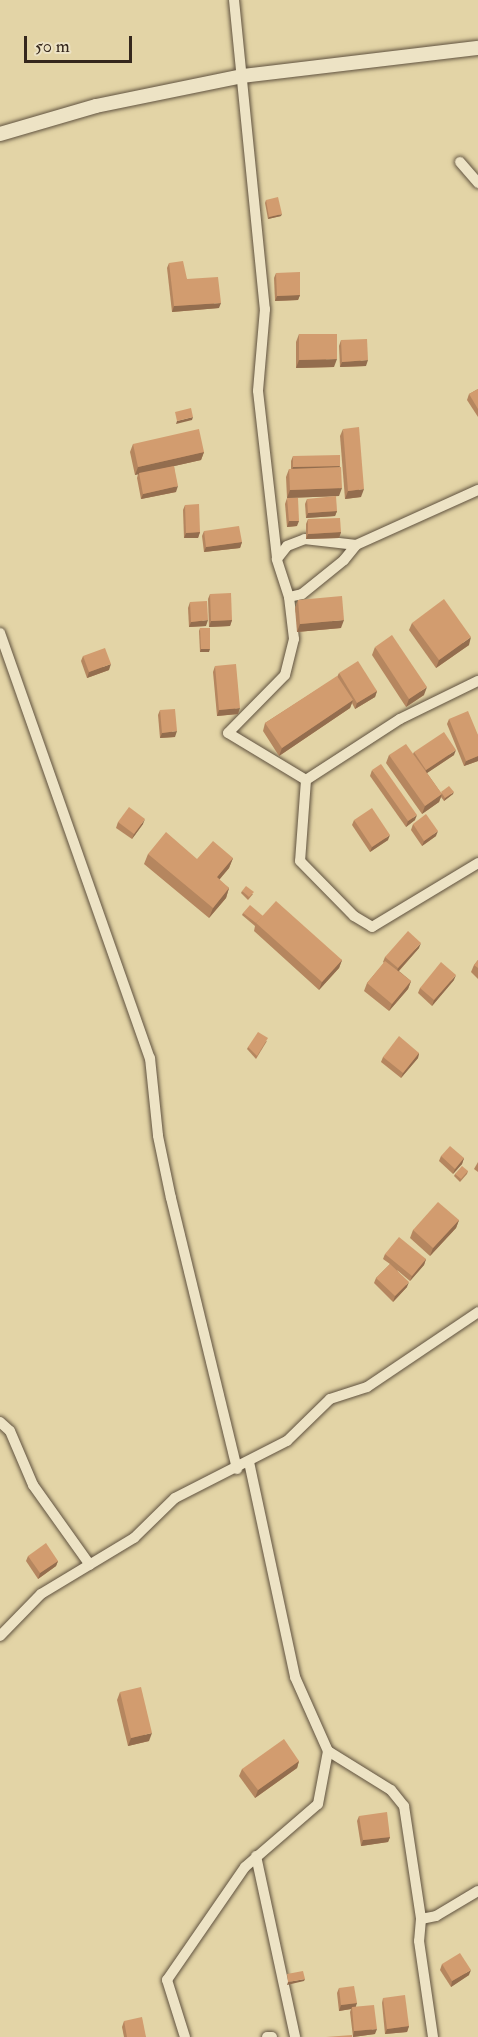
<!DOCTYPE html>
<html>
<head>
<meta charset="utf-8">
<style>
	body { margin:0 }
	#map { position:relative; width:478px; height:2037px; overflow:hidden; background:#e3d4a6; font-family:"IM FELL Double Pica",serif }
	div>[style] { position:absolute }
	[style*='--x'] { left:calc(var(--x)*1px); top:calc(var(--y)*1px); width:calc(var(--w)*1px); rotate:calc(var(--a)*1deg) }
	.roads { filter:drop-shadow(0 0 2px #60523f) drop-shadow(0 0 2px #60523f) }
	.minor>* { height:10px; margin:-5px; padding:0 5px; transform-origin:5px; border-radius:5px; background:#ede3c5 }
	.tertiary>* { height:14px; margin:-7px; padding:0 7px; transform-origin:7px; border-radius:7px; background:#ede3c5 }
	.wall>* { inset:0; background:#b5865f }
	.shaded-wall>* { inset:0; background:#936d4e }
	.building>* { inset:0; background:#d29c6f }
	span { translate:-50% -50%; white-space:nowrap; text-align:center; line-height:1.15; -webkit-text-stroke:5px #ede3c5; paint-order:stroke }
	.scale { position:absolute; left:24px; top:36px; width:108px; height:27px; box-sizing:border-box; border:3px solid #35271d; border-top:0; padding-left:8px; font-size:18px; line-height:21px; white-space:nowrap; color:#35271d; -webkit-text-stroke:4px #ede3c5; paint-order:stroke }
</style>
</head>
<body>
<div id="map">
	<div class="roads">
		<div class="minor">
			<div style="--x:234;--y:0;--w:311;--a:84.3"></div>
			<div style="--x:265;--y:309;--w:82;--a:94.9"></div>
			<div style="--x:258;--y:391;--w:169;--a:83.5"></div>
			<div style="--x:460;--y:162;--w:28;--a:49"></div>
			<div style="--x:289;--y:597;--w:13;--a:-13"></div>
			<div style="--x:302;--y:594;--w:54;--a:-39"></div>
			<div style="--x:344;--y:560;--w:19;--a:-51"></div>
			<div style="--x:356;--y:545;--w:134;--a:-24.3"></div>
			<div style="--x:0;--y:633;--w:451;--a:70.6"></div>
			<div style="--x:150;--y:1058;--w:78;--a:84.1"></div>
			<div style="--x:158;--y:1136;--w:63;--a:78.2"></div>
			<div style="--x:171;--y:1198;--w:279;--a:76.3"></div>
			<div style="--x:306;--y:780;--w:91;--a:-148.9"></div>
			<div style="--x:228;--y:733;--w:81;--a:-45.5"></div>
			<div style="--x:285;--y:675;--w:37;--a:-76"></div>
			<div style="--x:294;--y:639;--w:42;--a:-96.8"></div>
			<div style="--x:289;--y:597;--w:40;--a:-108"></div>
			<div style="--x:277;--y:559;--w:16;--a:-52"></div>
			<div style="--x:287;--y:546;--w:19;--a:-21"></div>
			<div style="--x:305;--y:539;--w:51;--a:6.7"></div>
			<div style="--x:306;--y:780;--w:81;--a:94.2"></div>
			<div style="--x:300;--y:861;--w:77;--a:45.5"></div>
			<div style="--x:354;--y:916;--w:21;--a:31"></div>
			<div style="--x:372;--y:927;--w:124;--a:-31.1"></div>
			<div style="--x:306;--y:780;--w:112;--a:-33"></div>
			<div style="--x:400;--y:719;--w:87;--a:-26"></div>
			<div style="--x:0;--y:1422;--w:13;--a:42"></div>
			<div style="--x:10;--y:1431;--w:59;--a:66.9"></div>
			<div style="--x:33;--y:1485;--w:98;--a:54.5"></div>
			<div style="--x:249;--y:1462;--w:220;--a:77.9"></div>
			<div style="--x:295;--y:1677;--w:81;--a:66"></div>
			<div style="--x:328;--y:1751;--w:74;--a:31.8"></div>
			<div style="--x:391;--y:1790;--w:21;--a:51"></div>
			<div style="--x:404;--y:1806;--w:114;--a:81.4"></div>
			<div style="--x:421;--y:1919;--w:22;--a:95"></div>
			<div style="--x:419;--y:1941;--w:97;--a:81.7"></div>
			<div style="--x:0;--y:1636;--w:59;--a:-45.7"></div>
			<div style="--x:41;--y:1594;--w:109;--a:-31.1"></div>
			<div style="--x:134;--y:1538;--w:57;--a:-44.3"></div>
			<div style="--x:175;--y:1498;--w:126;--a:-27"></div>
			<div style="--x:287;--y:1441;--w:60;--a:-44.3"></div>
			<div style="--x:330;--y:1399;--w:39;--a:-18"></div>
			<div style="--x:367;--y:1387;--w:134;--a:-34"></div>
			<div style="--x:256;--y:1856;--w:185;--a:77.8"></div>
			<div style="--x:421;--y:1919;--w:15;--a:-11"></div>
			<div style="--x:436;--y:1916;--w:49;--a:-30.8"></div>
			<div style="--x:185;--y:2037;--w:60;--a:-107.5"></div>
			<div style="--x:167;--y:1980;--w:137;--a:-55.4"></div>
			<div style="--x:245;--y:1867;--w:96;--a:-40.8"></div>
			<div style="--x:318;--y:1804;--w:54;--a:-79.3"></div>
			<div style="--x:267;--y:2037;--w:5;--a:0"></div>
		</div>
		<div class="tertiary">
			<div style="--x:0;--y:134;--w:100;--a:-16.3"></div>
			<div style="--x:96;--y:106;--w:149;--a:-11.6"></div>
			<div style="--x:242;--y:76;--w:238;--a:-6.8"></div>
		</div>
	</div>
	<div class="wall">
		<div style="clip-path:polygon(266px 200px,281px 216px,268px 219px,265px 203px)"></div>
		<div style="clip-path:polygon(169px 263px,187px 279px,219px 308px,172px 312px,167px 268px)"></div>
		<div style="clip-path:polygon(276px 273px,300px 295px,298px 300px,275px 301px,274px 278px)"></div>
		<div style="clip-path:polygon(299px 334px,334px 367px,296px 368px,296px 342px)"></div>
		<div style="clip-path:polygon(341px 340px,366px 366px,340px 367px,339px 346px)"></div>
		<div style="clip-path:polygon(478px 389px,478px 417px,467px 400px,469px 394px)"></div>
		<div style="clip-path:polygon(343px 429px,361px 497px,345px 499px,340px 436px)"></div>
		<div style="clip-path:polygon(133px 444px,204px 452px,201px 460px,174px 466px,176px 492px,141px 499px,137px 478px,138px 474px,135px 475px,130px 452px)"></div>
		<div style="clip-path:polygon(293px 456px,339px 467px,339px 496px,287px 498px,286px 477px,289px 469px,291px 469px,291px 461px)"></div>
		<div style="clip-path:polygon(287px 498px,297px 526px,287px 527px,285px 504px)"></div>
		<div style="clip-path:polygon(307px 499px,337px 511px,335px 516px,306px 518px,305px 504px)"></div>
		<div style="clip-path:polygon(185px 505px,200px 532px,198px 538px,184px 538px,183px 510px)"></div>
		<div style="clip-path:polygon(308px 519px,341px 532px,339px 538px,306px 539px,306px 524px)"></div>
		<div style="clip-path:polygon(204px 531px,242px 542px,240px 548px,204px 552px,202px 536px)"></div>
		<div style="clip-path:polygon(210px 594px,232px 620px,230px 626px,209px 627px,208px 599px)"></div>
		<div style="clip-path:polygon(298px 600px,341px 628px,297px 632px,295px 608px)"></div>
		<div style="clip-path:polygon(190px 602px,206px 626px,189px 627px,188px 608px)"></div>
		<div style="clip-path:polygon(412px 623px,469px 645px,436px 668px,409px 630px)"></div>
		<div style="clip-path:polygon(200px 628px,209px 652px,200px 652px,199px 631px)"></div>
		<div style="clip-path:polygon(375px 647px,424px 695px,406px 707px,372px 655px)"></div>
		<div style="clip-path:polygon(83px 656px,109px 670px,87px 678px,81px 661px)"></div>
		<div style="clip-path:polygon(215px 666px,238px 714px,217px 716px,213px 672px)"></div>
		<div style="clip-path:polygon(339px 673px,377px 691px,375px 697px,355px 709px,352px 703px,350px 708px,279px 756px,263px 731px,265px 723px,337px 677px)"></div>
		<div style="clip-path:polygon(160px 710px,175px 737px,160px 738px,158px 715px)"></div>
		<div style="clip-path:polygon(449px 719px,478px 735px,478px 761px,464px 766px,447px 724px)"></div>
		<div style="clip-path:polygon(414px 752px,454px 755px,427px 773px,441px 793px,453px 794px,444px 801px,441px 797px,439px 802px,422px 814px,386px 763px,389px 755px,413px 754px)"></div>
		<div style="clip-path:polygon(372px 770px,415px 820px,406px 827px,370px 776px)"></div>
		<div style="clip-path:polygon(354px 820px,388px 840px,370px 852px,352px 825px)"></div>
		<div style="clip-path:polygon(118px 822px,143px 824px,132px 839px,116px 828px)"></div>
		<div style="clip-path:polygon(413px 824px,436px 836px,422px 846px,411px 830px)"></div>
		<div style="clip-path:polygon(148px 854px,197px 859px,233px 858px,229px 868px,219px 880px,229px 888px,226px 898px,209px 918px,144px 864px)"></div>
		<div style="clip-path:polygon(242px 891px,253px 894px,248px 900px,241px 893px)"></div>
		<div style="clip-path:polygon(243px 913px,263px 916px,342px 960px,339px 968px,319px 990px,254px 931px,255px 926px,242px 915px)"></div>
		<div style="clip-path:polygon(419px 948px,399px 971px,411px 981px,408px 989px,389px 1011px,364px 991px,367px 983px,384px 963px,383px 962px,385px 957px)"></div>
		<div style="clip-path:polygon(478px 960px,478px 979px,471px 972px,474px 965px)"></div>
		<div style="clip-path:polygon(454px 980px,432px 1006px,418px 993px,420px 988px)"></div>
		<div style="clip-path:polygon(267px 1041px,256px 1059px,247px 1049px,248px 1047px)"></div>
		<div style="clip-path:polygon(419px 1053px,418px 1058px,401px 1078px,381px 1062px,383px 1057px)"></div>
		<div style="clip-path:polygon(441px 1156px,464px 1158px,462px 1164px,453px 1174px,439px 1161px)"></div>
		<div style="clip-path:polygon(478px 1162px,478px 1172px,474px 1169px)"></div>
		<div style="clip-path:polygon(468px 1171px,467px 1174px,460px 1182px,454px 1176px,455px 1174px)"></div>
		<div style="clip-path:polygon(459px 1220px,456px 1228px,430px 1256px,410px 1238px,413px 1230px)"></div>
		<div style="clip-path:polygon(385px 1254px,426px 1259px,424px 1265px,410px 1281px,397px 1270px,407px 1287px,393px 1302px,374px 1283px,376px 1278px,390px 1264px,383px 1259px)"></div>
		<div style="clip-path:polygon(28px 1556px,58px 1561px,56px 1566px,38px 1579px,26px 1561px)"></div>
		<div style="clip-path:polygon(120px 1692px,149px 1741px,128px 1746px,117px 1700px)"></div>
		<div style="clip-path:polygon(299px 1761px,297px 1768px,255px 1798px,239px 1776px,242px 1769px)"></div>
		<div style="clip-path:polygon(359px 1816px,390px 1837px,388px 1842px,361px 1846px,357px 1821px)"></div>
		<div style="clip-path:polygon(442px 1964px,469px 1975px,451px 1987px,440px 1970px)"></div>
		<div style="clip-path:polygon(339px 1988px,357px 2003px,355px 2006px,375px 2034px,353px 2037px,350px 2012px,351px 2009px,339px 2011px,337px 1993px)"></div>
		<div style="clip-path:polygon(383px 1998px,409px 2026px,407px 2032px,385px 2034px,382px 2003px)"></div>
		<div style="clip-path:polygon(124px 2021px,146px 2037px,124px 2037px,122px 2027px)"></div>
	</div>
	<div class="shaded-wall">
		<div style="clip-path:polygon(282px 214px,281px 216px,268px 219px,269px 217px)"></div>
		<div style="clip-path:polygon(300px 295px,298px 300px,275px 301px,277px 296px)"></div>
		<div style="clip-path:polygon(221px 303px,219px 308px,172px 312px,174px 306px)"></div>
		<div style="clip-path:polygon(337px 359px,334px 367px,296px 368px,299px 360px)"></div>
		<div style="clip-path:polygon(368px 360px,366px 366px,340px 367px,342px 362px)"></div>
		<div style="clip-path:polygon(193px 417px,192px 420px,176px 424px,177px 421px)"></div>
		<div style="clip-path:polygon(204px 452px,201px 460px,135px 475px,138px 467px)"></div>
		<div style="clip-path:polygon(340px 466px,338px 471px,291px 473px,293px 467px)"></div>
		<div style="clip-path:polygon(178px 486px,176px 492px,141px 499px,143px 494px)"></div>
		<div style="clip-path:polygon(342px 488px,339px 496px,287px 498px,290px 490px)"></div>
		<div style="clip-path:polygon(364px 489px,361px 497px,345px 499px,348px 491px)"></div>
		<div style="clip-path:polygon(337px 511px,335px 516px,306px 518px,308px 513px)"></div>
		<div style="clip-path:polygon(289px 521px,299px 521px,297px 526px,287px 527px)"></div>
		<div style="clip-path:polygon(200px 532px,198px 538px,184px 538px,186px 533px)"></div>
		<div style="clip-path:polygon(341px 532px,339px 538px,306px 539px,308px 534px)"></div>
		<div style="clip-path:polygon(242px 542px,240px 548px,204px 552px,206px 547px)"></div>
		<div style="clip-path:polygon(208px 620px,206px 626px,189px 627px,191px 622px)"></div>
		<div style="clip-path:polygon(232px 620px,230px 626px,209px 627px,211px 621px)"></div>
		<div style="clip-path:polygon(344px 620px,341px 628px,297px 632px,300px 624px)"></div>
		<div style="clip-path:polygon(471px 637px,469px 645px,436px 668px,439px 660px)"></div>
		<div style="clip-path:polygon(201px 649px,210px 649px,209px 652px,200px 652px)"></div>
		<div style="clip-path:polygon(111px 664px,109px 670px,87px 678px,89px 672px)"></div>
		<div style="clip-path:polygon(427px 687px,424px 695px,406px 707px,409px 699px)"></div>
		<div style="clip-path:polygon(377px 691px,375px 697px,355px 709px,357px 703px)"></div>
		<div style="clip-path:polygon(353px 700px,350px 708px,279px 756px,282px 748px)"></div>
		<div style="clip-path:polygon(240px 708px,238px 714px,217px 716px,219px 710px)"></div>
		<div style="clip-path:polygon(177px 731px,175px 737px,160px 738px,162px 733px)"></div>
		<div style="clip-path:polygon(456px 750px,454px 755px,424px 775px,426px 770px)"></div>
		<div style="clip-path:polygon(478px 756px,478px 761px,464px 766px,466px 761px)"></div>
		<div style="clip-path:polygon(454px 792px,453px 794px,444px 801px,445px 798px)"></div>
		<div style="clip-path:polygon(442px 794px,439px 802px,422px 814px,425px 806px)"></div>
		<div style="clip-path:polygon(417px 815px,415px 820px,406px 827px,408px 821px)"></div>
		<div style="clip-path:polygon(145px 819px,143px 824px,132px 839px,134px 834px)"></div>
		<div style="clip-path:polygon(438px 831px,436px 836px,422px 846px,424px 841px)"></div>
		<div style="clip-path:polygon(390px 835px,388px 840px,370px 852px,372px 847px)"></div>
		<div style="clip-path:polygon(233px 858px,229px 868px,213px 887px,217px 877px)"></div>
		<div style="clip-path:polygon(229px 888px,226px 898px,209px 918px,213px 908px)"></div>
		<div style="clip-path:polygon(421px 943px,419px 948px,396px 974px,398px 968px)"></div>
		<div style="clip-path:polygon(342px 960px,339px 968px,319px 990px,322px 982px)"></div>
		<div style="clip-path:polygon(456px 975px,454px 980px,432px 1006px,434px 1000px)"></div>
		<div style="clip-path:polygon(411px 981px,408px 989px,389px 1011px,392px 1004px)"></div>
		<div style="clip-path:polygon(419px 1053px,418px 1058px,401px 1078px,403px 1073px)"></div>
		<div style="clip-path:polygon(464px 1158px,462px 1164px,453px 1174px,455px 1169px)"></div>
		<div style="clip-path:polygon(459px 1220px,456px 1228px,430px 1256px,433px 1248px)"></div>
		<div style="clip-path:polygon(426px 1259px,424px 1265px,410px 1281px,412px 1276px)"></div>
		<div style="clip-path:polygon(409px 1282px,407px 1287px,393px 1302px,395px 1296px)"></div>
		<div style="clip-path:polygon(58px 1561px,56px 1566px,38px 1579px,40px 1573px)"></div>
		<div style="clip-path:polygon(152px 1733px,149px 1741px,128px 1746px,131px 1738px)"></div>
		<div style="clip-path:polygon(299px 1761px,297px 1768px,255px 1798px,258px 1790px)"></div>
		<div style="clip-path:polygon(390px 1837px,388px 1842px,361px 1846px,363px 1840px)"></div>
		<div style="clip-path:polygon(471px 1970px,469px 1975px,451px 1987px,452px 1981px)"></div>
		<div style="clip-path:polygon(305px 1979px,304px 1981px,287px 1985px,288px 1982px)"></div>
		<div style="clip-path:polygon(357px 2003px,355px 2009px,352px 2007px,351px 2009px,339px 2011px,341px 2005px)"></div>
		<div style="clip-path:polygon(409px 2026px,407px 2032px,385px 2034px,387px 2029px)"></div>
		<div style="clip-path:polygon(377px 2029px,375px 2034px,353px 2037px,354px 2031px)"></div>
	</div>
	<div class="building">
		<div style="clip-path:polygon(278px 197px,282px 214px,269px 217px,266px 200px)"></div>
		<div style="clip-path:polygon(183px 261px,187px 279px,218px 277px,221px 303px,174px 306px,169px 263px)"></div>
		<div style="clip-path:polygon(300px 272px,300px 295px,277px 296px,276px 273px)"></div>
		<div style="clip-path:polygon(299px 334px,337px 334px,337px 359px,299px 360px)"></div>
		<div style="clip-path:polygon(367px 339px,368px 360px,342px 362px,341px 340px)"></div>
		<div style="clip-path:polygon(478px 389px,478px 409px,469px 394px)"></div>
		<div style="clip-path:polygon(191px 408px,193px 417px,177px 421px,175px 412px)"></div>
		<div style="clip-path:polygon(359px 427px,364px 489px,348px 491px,343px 429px)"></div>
		<div style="clip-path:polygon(199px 429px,204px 452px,138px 467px,133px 444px)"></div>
		<div style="clip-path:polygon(340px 455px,340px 466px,293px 467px,293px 456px)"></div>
		<div style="clip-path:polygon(174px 466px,178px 486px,143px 494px,139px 473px)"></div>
		<div style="clip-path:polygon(341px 467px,342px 488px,290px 490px,289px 469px)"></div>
		<div style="clip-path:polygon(336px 496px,337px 511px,308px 513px,307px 499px)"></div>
		<div style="clip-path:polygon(287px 498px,298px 498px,299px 521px,289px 521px)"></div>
		<div style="clip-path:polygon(199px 504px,200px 532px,186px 533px,185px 505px)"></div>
		<div style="clip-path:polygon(340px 518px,341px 532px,308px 534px,308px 519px)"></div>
		<div style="clip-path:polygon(239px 526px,242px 542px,206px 547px,204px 531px)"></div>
		<div style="clip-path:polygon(231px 593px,232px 620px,211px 621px,210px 594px)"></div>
		<div style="clip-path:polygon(342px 596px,344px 620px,300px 624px,298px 600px)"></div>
		<div style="clip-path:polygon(444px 599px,471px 637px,439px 660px,412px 623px)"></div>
		<div style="clip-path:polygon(207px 601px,208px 620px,191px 622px,190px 602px)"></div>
		<div style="clip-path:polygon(200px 628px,210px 628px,210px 649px,201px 649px)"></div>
		<div style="clip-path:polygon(392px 635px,427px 687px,409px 699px,375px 647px)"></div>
		<div style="clip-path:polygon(105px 648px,111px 664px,89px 672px,83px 656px)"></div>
		<div style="clip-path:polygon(358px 661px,377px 691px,357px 703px,339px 673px)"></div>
		<div style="clip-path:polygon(236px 664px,240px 708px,219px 710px,215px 666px)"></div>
		<div style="clip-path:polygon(337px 676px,353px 700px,282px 748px,265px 723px)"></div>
		<div style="clip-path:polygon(175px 709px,177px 731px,162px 733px,160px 710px)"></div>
		<div style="clip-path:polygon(468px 711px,478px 735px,478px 756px,466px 761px,449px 719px)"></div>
		<div style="clip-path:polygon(444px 732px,456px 750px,426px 770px,414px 752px)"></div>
		<div style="clip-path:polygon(406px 744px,442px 794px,425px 806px,389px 755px)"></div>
		<div style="clip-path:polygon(381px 764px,417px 815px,408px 821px,372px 770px)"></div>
		<div style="clip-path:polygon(449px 786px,454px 792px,445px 798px,441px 792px)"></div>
		<div style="clip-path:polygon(129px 807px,145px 819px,134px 834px,118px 822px)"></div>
		<div style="clip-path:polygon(372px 808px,390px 835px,372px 847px,354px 820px)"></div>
		<div style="clip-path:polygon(426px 814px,438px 831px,424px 841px,413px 824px)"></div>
		<div style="clip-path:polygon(166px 832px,197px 859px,213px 841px,233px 858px,217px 877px,229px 888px,213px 908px,148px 854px)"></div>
		<div style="clip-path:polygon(246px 886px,254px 892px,249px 897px,242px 891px)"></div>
		<div style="clip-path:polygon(276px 901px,342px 960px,322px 982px,256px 923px)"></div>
		<div style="clip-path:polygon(250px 905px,263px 916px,256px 923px,243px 913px)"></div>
		<div style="clip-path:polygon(408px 931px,421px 943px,398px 968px,385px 957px)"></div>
		<div style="clip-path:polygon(478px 960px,478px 968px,474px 965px)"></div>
		<div style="clip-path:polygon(385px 961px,411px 981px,392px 1004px,367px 983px)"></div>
		<div style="clip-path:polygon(441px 962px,456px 975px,434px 1000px,420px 988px)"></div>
		<div style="clip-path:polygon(258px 1032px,268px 1038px,257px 1056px,248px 1047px)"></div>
		<div style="clip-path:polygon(399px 1036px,419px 1053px,403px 1073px,383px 1057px)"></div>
		<div style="clip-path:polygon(450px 1146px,464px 1158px,455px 1169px,441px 1156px)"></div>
		<div style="clip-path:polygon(462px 1166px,468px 1171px,461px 1179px,455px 1174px)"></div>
		<div style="clip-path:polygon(438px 1202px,459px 1220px,433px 1248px,413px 1230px)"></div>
		<div style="clip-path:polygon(399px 1237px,426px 1259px,412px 1276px,385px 1254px)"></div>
		<div style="clip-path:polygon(390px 1264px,409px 1282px,395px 1296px,376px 1278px)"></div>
		<div style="clip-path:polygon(46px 1543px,58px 1561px,40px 1573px,28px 1556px)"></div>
		<div style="clip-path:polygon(141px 1687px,152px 1733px,131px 1738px,120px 1692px)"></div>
		<div style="clip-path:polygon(284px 1739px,299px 1761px,258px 1790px,242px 1769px)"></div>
		<div style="clip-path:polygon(387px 1812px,390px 1837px,363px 1840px,359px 1816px)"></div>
		<div style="clip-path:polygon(460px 1953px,471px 1970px,452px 1981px,442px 1964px)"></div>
		<div style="clip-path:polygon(303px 1971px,305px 1979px,288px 1982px,287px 1974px)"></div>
		<div style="clip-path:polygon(354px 1986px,357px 2003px,341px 2005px,339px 1988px)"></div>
		<div style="clip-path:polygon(405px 1995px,409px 2026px,387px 2029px,383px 1998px)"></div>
		<div style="clip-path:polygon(374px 2005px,377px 2029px,354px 2031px,352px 2007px)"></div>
		<div style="clip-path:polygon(142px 2017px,146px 2037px,127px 2037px,124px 2021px)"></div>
		<div style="clip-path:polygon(352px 2035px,352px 2037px,326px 2037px)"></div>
	</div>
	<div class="scale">50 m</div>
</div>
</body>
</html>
